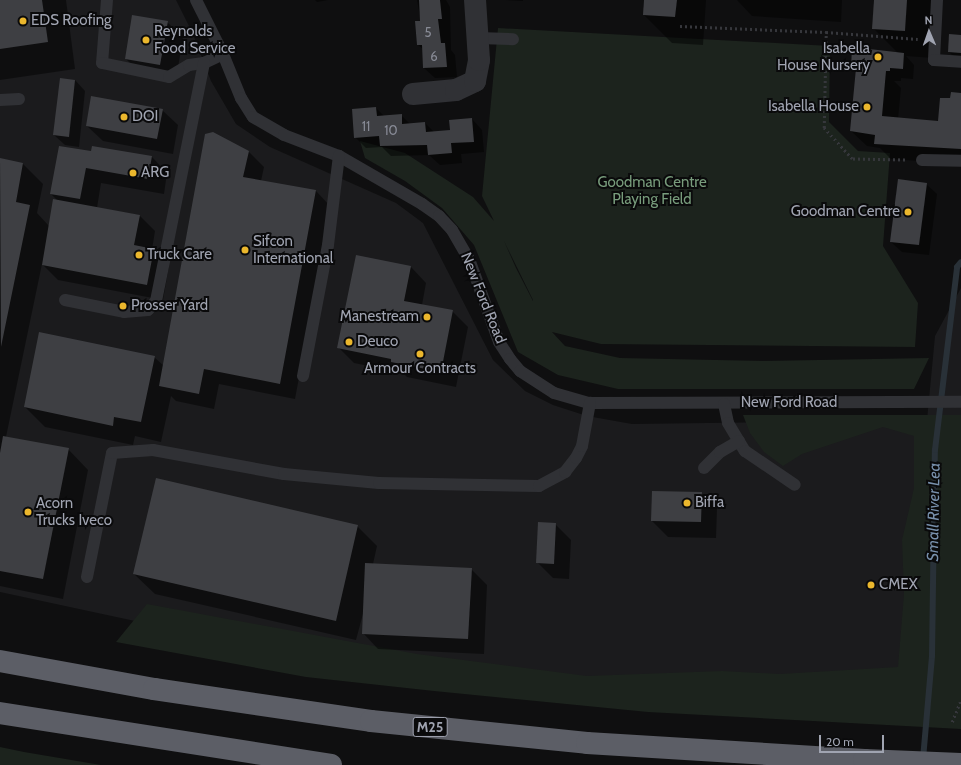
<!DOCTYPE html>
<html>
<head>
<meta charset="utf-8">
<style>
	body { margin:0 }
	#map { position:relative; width:961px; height:765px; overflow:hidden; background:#0f0f10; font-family:Cabin,sans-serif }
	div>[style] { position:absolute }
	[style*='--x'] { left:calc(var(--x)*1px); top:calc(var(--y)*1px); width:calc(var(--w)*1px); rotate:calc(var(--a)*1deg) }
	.built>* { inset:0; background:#1b1b1d }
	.green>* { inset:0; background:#1c231d }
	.shadow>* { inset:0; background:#0007 }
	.stream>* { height:6px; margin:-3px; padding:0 3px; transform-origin:3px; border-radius:3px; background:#293138 }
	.building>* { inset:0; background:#3e3f43 }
	.path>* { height:2.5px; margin-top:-1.25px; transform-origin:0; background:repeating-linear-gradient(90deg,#36373c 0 2px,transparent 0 5px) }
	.service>* { height:12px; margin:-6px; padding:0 6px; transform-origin:6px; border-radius:6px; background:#303135 }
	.minor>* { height:22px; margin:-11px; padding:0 11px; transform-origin:11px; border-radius:11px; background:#303135 }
	.motorway>* { height:22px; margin:-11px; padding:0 11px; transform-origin:11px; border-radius:11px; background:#5c5e66 }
	.motorway-bridge>* { height:22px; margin:-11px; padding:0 11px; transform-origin:11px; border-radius:11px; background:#5c5e66 }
	.dots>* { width:11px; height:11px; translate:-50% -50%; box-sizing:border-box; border:2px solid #0a0a0b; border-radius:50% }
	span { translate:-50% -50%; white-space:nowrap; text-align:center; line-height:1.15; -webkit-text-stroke:4px #0a0a0b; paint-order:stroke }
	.number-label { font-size:13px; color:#888b96 }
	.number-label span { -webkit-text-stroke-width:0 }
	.shield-label span { padding:1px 3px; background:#0a0a0b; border:1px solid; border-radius:3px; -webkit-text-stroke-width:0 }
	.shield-label { font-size:14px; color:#a0a4b1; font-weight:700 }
	.poi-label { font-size:15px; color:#a0a4b1 }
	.left { translate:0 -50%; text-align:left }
	.right { translate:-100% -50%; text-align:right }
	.park-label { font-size:15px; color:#789c7c }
	.street-label { font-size:15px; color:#a0a4b1 }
	.water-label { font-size:16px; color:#7890ac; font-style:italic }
	.north { position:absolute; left:909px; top:12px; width:40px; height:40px; -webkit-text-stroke:3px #0a0a0b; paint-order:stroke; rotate:358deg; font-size:11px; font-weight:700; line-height:16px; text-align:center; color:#a0a4b1 }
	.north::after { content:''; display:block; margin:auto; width:14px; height:18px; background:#a0a4b1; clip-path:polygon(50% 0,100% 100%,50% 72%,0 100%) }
	.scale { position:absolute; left:819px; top:735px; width:65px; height:18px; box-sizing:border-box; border:2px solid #a0a4b1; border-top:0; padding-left:5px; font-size:12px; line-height:14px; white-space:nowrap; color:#a0a4b1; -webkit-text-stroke:3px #0a0a0b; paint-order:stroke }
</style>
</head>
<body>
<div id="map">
	<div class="built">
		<div style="clip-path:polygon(0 0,176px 0,193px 34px,211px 81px,236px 124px,270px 147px,396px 203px,423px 223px,493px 360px,525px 391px,553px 405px,587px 416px,632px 424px,927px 420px,935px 336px,961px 288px,961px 692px,368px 671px,0 592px)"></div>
	</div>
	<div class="green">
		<div style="clip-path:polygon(evenodd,498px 28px,830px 46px,829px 122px,858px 151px,890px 153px,883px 246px,918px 303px,915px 347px,601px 344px,552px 332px,565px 346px,620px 358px,764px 361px,929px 358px,914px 389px,618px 389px,558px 375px,518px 352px,474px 245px,442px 208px,405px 181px,365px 158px,360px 141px,405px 153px,473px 197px,494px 221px,482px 196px,498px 28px,504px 241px,533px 300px,533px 301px,516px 268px,504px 241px)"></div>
		<div style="clip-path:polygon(743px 415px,961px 415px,961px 729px,648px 712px,434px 691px,306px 677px,116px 642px,147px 604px,417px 654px,587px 676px,722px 671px,780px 674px,898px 667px,904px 594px,902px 540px,914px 488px,914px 436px,883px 427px,802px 454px,783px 466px,764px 452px,750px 433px)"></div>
		<div style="clip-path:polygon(0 747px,24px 752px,101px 765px,0 765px)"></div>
	</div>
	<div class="shadow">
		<div style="clip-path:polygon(0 0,66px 0,75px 69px,0 80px)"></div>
		<div style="clip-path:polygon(315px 0,328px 0,317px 2px)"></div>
		<div style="clip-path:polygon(417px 0,446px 0,450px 7px,451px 50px,455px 55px,457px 77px,435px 78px,424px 68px,423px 49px,418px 45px,421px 22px)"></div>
		<div style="clip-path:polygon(505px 0,523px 0,523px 1px)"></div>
		<div style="clip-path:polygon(645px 0,706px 0,703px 45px,672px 43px,644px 15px)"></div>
		<div style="clip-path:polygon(737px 0,842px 0,841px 22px,752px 16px)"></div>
		<div style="clip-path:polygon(875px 0,936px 0,933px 58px,906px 56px,914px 65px,913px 79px,901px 78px,901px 81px,894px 81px,901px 88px,898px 119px,939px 122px,951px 99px,961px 94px,961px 164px,891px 159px,880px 148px,867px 146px,851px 131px,856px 72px,852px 68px,898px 53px,873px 28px)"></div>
		<div style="clip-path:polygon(167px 22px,183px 37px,176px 80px,142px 75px,126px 59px)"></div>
		<div style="clip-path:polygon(961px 36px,961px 57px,954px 57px,949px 52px)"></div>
		<div style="clip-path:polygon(75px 80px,85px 91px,79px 147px,65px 145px,54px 135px)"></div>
		<div style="clip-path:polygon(376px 108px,385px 117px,401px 115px,410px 124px,425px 123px,434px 132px,451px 131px,472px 119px,482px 130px,484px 152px,461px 154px,462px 163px,440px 165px,429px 155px,391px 156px,382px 147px,366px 148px,355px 137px)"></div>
		<div style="clip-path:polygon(162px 110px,178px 125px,173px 154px,103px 141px,87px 126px)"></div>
		<div style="clip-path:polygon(248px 151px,264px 167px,261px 181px,316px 191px,331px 207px,295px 399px,219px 384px,214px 409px,176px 401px,171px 396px,161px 442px,135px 436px,133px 445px,45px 427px,25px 407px,154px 357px,164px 366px)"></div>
		<div style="clip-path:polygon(92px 153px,152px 157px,167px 173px,164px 194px,101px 183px,97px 208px,139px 215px,155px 231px,152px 250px,169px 266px,163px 300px,58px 280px,42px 264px,6px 437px,68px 449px,88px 470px,63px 599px,0 586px,0 159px,23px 164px,43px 184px,37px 213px,49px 226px,58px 201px,51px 194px)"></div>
		<div style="clip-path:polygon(926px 184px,937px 194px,929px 255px,902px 252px,891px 242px)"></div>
		<div style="clip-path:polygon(411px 267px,426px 283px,422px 305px,452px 311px,468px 327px,456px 387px,407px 377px,403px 373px,354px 363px,338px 347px)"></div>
		<div style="clip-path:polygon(701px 493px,717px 509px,716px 538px,668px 537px,652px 521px)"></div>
		<div style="clip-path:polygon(555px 524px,571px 540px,569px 579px,553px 578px,537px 562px)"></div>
		<div style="clip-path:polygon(357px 526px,377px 546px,373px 564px,471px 569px,487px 585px,484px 654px,378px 649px,363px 633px,364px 610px,356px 640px,155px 594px,134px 574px)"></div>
	</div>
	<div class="stream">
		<div style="--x:923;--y:759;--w:103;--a:-85"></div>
		<div style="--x:932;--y:656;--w:206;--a:-89.2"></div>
		<div style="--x:935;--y:450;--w:184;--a:-83.1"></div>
		<div style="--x:957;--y:267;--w:6;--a:-51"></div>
	</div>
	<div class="building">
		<div style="clip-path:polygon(0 0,42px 0,48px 42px,0 49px)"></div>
		<div style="clip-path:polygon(419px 0,440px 0,442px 19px,438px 19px,441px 43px,445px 43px,447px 67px,423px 68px,422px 45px,417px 45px,415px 21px,420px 21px)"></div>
		<div style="clip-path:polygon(644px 0,677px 0,675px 17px,643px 15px)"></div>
		<div style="clip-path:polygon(874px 0,907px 0,905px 31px,872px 29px)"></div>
		<div style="clip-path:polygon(132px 15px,168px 21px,160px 65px,125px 59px)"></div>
		<div style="clip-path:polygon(949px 34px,961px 35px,961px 53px,948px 52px)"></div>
		<div style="clip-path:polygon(852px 47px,904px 53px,903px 69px,890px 68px,890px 71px,886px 71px,882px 116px,938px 121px,940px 98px,950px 98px,951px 92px,961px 93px,961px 149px,874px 144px,875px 135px,850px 131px,856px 68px,851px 68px)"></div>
		<div style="clip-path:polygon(60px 78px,75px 80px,69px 137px,53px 135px)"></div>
		<div style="clip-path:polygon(91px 96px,163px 109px,157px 139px,86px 126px)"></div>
		<div style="clip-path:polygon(376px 107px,377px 116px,402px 114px,402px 124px,425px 122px,426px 132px,450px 130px,449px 120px,472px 118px,474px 142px,451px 143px,452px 153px,428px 155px,427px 145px,380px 146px,379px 136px,354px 138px,352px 109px)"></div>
		<div style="clip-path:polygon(213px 132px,249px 151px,243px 177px,316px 190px,280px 384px,204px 369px,199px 394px,159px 386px,205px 134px)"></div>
		<div style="clip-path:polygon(59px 146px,91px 151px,92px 146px,152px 156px,148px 179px,86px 168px,80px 199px,50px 194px)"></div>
		<div style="clip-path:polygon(0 158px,23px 163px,16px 202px,30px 205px,1px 347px)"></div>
		<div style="clip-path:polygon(898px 179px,927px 183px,919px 245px,890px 242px)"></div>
		<div style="clip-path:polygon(53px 199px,140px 215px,134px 245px,154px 249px,147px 285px,42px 265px)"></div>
		<div style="clip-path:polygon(356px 255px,411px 266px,404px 301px,453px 310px,441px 372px,391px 362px,391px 359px,337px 348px)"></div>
		<div style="clip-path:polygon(39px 332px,155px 356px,141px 422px,114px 417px,113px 426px,24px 407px)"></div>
		<div style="clip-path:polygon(3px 436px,69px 448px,43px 579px,0 571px,0 453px)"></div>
		<div style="clip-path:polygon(156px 478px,358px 525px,336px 621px,133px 574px)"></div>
		<div style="clip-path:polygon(652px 491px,702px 492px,701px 522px,651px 521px)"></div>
		<div style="clip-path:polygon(538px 522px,556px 523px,554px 564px,536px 563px)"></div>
		<div style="clip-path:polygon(365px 563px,472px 568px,468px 639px,362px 634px)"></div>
	</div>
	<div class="path">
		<div style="--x:680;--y:26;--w:146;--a:2.4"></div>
		<div style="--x:905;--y:160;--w:53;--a:-178.9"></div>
		<div style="--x:852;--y:159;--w:42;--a:-132.1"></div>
		<div style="--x:824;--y:128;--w:96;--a:-88.8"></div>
		<div style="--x:826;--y:32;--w:92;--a:4.4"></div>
		<div style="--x:952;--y:722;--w:24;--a:-68"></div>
	</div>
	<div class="service">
		<div style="--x:107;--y:0;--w:63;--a:94.5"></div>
		<div style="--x:102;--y:63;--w:68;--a:11.8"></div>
		<div style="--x:169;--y:77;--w:23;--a:-31"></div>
		<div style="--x:189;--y:65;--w:15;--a:-8"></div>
		<div style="--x:204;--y:63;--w:21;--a:-25"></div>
		<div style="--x:196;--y:0;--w:60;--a:63.4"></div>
		<div style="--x:223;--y:54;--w:48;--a:67.8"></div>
		<div style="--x:241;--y:98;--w:22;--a:58"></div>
		<div style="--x:253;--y:117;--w:36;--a:30"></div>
		<div style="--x:284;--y:135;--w:59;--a:20.9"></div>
		<div style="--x:339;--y:156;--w:96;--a:30"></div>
		<div style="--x:422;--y:204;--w:21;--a:35"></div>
		<div style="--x:439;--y:216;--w:19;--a:47"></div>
		<div style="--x:452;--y:230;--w:34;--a:60"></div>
		<div style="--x:469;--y:259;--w:88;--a:70.1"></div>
		<div style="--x:499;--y:342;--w:20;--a:57"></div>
		<div style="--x:510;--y:359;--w:16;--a:50"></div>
		<div style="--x:520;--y:371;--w:40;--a:32.9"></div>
		<div style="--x:554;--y:393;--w:37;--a:16"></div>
		<div style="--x:590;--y:403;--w:371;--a:-0.2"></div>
		<div style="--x:937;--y:0;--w:60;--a:92.9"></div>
		<div style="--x:934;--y:60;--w:27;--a:4"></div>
		<div style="--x:478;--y:38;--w:35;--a:2"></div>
		<div style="--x:0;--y:100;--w:19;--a:-3"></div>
		<div style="--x:922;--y:160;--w:39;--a:1"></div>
		<div style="--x:65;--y:300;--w:60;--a:11.5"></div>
		<div style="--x:124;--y:312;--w:24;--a:-5"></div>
		<div style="--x:148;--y:310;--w:12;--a:-48"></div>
		<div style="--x:156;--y:301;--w:243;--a:-78.6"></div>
		<div style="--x:303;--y:376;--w:133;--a:-79.2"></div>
		<div style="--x:328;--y:245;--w:90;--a:-83"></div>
		<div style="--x:724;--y:404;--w:19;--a:78"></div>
		<div style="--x:728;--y:423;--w:33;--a:59"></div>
		<div style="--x:745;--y:451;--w:60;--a:34.2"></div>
		<div style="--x:704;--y:468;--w:23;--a:-45"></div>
		<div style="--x:720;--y:452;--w:22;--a:-30"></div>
		<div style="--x:87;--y:577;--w:126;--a:-78.6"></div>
		<div style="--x:112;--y:453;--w:41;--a:-4.2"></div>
		<div style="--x:153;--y:450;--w:133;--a:10.4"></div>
		<div style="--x:284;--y:474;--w:95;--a:5.4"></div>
		<div style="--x:379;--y:483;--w:160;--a:1.1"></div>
		<div style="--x:539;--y:486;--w:30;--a:-28"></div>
		<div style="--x:565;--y:472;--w:18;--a:-52"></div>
		<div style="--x:576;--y:458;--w:13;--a:-63"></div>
		<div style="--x:582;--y:446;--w:44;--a:-79.5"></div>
	</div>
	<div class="minor">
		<div style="--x:413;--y:94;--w:43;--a:-5.3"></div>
		<div style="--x:456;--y:90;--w:21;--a:-25"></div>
		<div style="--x:475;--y:81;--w:21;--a:-79"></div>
		<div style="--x:479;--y:60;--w:60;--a:-93.8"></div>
	</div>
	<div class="motorway">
		<div style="--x:0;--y:661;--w:157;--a:10.3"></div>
		<div style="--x:154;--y:689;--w:219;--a:8.4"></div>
		<div style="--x:371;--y:721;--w:217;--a:5.8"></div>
		<div style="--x:587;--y:743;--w:278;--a:3.5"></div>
		<div style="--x:0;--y:713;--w:335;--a:8.9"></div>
	</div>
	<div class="motorway-bridge">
		<div style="--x:864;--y:760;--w:97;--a:2.4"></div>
	</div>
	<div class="dots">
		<div style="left:23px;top:21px;background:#ebb72d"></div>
		<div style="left:146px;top:40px;background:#ebb72d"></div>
		<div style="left:878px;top:57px;background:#ebb72d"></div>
		<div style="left:867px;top:107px;background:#ebb72d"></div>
		<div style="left:124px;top:117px;background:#ebb72d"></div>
		<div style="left:133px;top:173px;background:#ebb72d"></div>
		<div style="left:908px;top:212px;background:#ebb72d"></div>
		<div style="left:245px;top:250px;background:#ebb72d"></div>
		<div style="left:139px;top:255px;background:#ebb72d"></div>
		<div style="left:123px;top:306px;background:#ebb72d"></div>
		<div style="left:427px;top:317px;background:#ebb72d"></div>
		<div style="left:349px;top:342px;background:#ebb72d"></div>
		<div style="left:420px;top:354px;background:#ebb72d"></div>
		<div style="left:687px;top:503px;background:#ebb72d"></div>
		<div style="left:28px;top:512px;background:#ebb72d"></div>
		<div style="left:871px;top:585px;background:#ebb72d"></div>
	</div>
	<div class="number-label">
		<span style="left:428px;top:32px">5</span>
		<span style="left:434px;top:56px">6</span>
		<span style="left:366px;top:126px">11</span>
		<span style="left:391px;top:130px">10</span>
	</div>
	<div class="shield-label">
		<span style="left:430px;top:727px">M25</span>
	</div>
	<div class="poi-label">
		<span class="left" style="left:31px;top:21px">EDS Roofing</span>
		<span class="left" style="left:154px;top:40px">Reynolds<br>Food Service</span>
		<span class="right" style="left:870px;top:57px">Isabella<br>House Nursery</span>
		<span class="right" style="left:859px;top:107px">Isabella House</span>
		<span class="left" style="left:132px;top:117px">DOI</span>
		<span class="left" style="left:141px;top:173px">ARG</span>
		<span class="right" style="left:900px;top:212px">Goodman Centre</span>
		<span class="left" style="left:253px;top:250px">Sifcon<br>International</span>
		<span class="left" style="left:147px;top:255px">Truck Care</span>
		<span class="left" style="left:131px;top:306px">Prosser Yard</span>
		<span class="right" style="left:419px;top:317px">Manestream</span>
		<span class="left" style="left:357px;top:342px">Deuco</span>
		<span style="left:420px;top:369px">Armour Contracts</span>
		<span class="left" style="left:36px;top:512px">Acorn<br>Trucks Iveco</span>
		<span class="left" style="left:695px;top:503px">Biffa</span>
		<span class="left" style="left:879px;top:585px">CMEX</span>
	</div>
	<div class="park-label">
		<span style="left:652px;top:191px">Goodman Centre<br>Playing Field</span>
	</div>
	<div class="street-label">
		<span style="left:483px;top:298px;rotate:68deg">New Ford Road</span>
		<span style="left:789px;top:403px">New Ford Road</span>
	</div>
	<div class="water-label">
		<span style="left:934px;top:512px;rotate:-89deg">Small River Lea</span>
	</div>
	<div class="north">N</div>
	<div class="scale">20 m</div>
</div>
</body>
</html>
